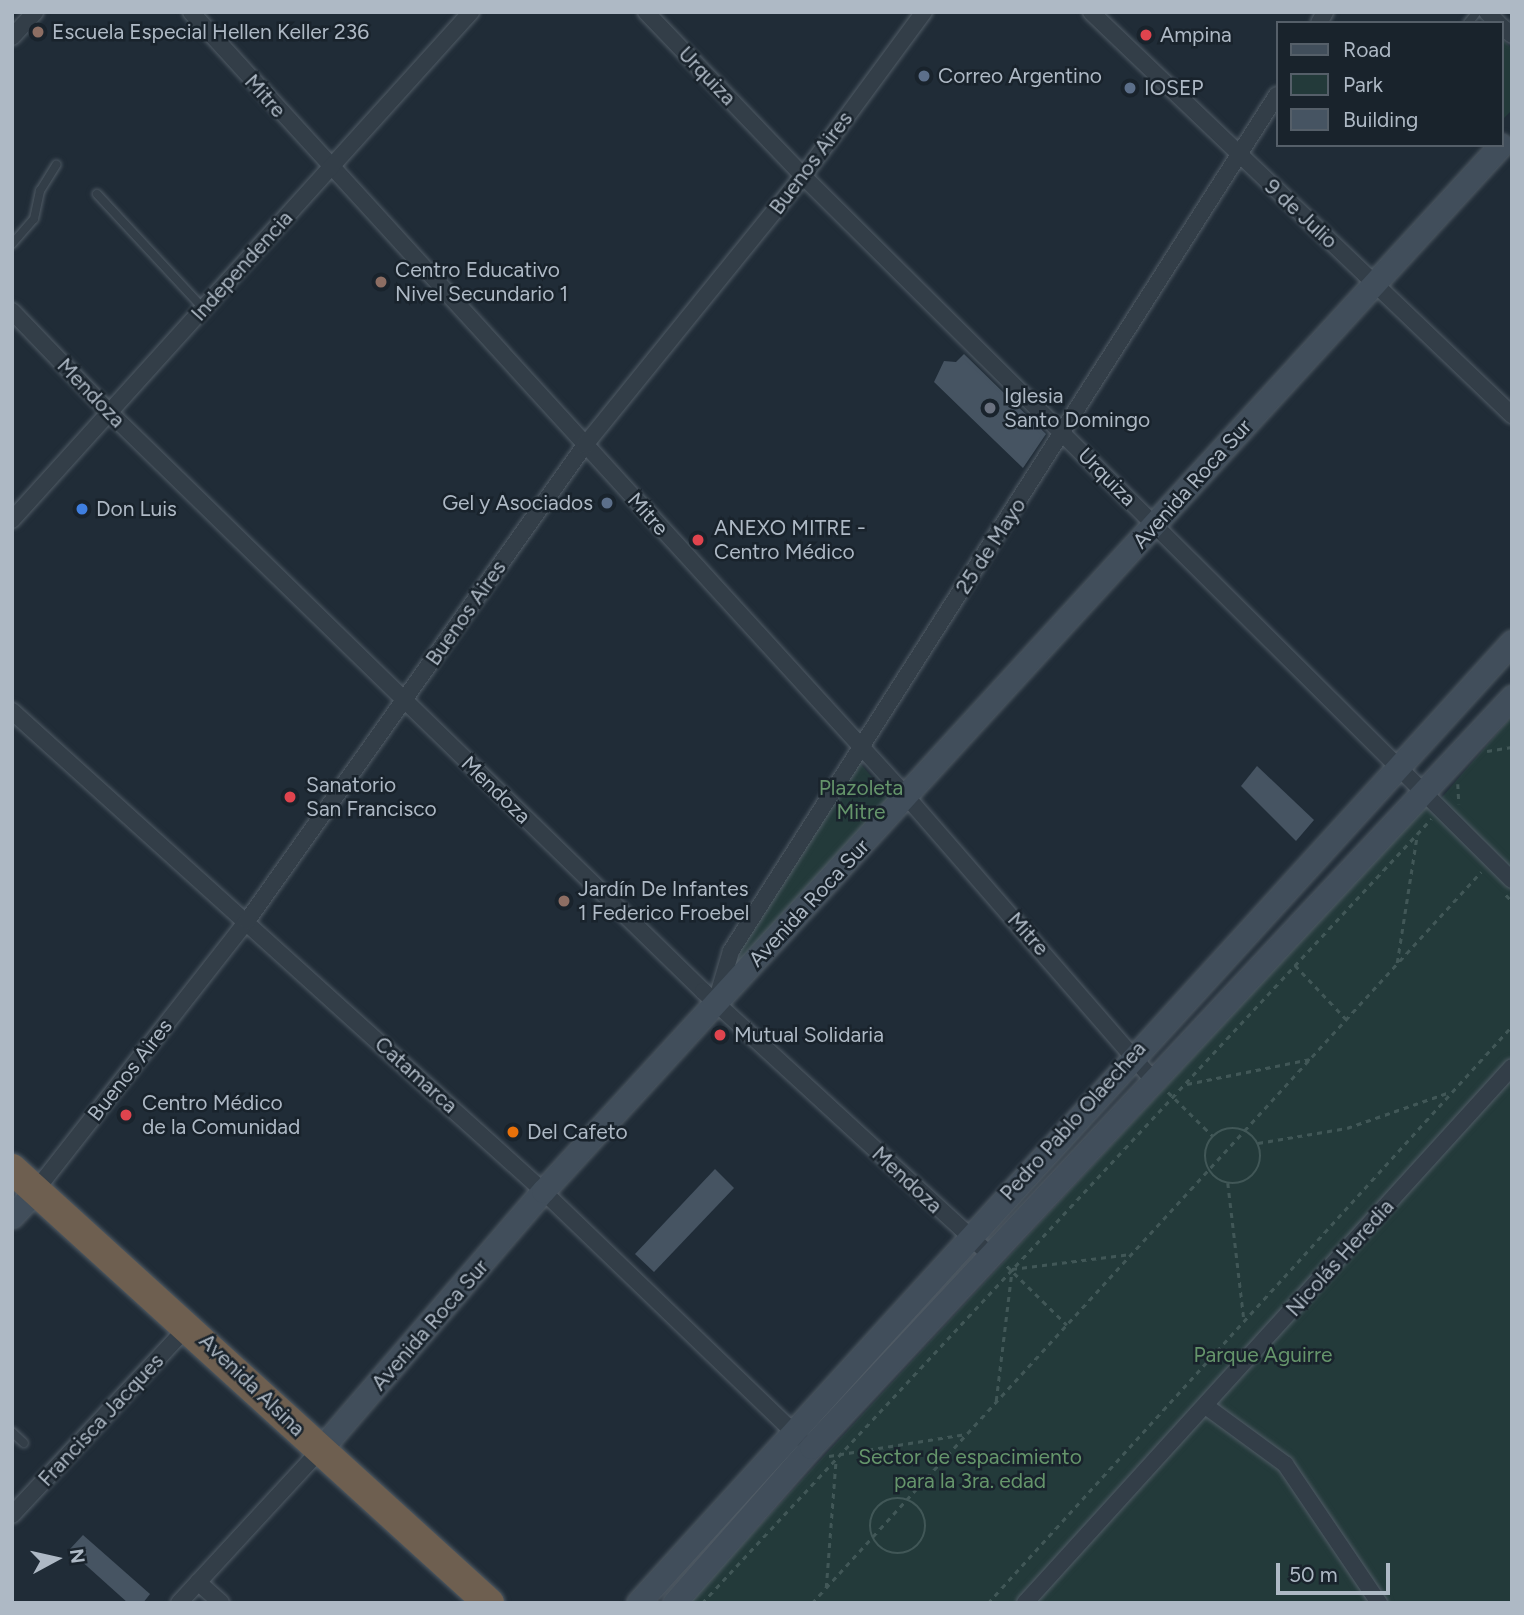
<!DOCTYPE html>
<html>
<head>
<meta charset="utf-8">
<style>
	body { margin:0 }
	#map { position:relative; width:1524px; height:1615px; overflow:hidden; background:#202c37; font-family:Figtree,sans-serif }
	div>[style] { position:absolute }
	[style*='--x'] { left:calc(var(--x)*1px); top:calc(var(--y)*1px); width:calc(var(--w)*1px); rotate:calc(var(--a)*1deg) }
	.green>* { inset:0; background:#233a3a }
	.building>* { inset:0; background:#465462 }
	.path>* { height:2.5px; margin-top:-1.25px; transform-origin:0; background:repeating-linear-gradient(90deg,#415757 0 5px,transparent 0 10px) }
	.path>.ring { margin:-1.25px; padding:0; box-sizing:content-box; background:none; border:2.5px solid #415757; border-radius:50% }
	.roads { filter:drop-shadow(0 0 2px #515c66) drop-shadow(0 0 2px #515c66) }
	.lane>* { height:8px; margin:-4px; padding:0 4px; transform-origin:4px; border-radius:4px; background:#333e48 }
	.street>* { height:16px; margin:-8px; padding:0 8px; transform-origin:8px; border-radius:8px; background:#333e48 }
	.secondary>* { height:23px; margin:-11.5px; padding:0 11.5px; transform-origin:11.5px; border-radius:11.5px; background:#414e5b }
	.highway>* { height:30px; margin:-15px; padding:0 15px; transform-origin:15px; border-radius:15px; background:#6e5f50 }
	.dots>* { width:19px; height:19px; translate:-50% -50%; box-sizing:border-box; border:4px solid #19232c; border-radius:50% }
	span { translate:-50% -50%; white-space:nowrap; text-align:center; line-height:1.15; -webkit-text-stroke:5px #19232c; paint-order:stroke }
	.poi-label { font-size:21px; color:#aeb9c5 }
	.left { translate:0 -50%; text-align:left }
	.right { translate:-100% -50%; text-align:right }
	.street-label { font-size:21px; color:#aeb9c5 }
	.park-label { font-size:21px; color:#65956b }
	.frame { position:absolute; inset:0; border:14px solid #aeb9c5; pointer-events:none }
	.legend { position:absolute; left:1276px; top:21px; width:228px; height:126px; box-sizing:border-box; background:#19232c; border:2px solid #555f69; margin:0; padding:9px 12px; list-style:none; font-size:21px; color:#aeb9c5 }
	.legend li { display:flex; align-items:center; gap:14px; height:35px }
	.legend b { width:35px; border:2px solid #555f69 }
	.north { position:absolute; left:21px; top:1524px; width:70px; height:70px; -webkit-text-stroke:5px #19232c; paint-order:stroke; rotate:82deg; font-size:19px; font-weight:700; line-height:28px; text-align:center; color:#aeb9c5 }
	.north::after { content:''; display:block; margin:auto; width:24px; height:32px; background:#aeb9c5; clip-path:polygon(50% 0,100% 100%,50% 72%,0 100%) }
	.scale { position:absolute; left:1276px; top:1563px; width:114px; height:32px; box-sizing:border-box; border:4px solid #aeb9c5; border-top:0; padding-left:9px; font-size:21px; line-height:24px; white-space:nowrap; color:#aeb9c5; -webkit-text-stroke:5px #19232c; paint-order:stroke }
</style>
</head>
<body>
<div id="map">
	<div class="green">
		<div style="clip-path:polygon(1501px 38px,1512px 49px,1512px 110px,1501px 121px)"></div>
		<div style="clip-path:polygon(1512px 716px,1512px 1603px,688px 1603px,1426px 805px,1431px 810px)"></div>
		<div style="clip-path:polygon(858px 761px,891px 799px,732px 972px,745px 941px)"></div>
	</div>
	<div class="building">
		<div style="clip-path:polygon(964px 354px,1046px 434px,1023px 468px,934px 382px,944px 361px,956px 362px)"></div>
		<div style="clip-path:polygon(1257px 766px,1314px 820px,1296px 841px,1241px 786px)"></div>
		<div style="clip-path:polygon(715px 1169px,734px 1188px,654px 1272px,635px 1254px)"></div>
		<div style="clip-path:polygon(83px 1535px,150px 1594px,143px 1603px,128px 1603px,69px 1550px)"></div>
	</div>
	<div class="path">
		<div style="--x:1487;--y:751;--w:25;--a:-9"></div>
		<div style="--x:1458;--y:784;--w:20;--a:87"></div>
		<div style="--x:1506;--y:895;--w:8;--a:45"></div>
		<div style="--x:1397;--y:963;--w:130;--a:-81.1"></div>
		<div style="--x:1295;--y:965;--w:74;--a:46.6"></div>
		<div style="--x:1187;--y:1084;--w:126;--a:-11.4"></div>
		<div style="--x:1168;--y:1092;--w:63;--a:44.4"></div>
		<div class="ring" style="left:1205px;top:1128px;width:53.5px;height:53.5px"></div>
		<div style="--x:1258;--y:1143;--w:90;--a:-9.6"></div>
		<div style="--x:1347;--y:1128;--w:109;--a:-19.3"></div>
		<div style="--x:1228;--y:1183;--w:137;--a:83.3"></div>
		<div style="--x:1007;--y:1266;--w:84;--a:44.5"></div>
		<div style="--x:1012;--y:1269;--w:120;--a:-7.2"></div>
		<div style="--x:996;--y:1401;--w:133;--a:-83.1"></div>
		<div style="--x:829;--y:1456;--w:139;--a:-9.1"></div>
		<div class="ring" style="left:870px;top:1498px;width:53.5px;height:53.5px"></div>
		<div style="--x:826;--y:1588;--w:129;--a:-85.6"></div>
		<div style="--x:702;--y:1603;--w:1071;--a:-47.08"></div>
		<div style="--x:812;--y:1603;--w:991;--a:-47.54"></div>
		<div style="--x:988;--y:1603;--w:779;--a:-47.76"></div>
	</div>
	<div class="roads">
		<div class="lane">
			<div style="--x:1468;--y:23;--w:14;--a:-51"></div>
			<div style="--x:97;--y:194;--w:157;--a:47.1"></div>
			<div style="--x:12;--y:244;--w:33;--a:-49"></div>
			<div style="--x:34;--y:219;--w:29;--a:-78"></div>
			<div style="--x:40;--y:191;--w:31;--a:-58"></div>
			<div style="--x:12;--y:1432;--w:16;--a:43"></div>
		</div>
		<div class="street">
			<div style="--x:191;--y:12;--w:1062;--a:47.63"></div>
			<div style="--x:907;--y:797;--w:379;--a:49"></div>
			<div style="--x:646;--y:12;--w:227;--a:46.2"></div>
			<div style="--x:803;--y:176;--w:999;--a:44.8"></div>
			<div style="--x:1091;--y:12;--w:583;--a:43.75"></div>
			<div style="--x:1487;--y:12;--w:16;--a:45"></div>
			<div style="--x:1319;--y:23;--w:13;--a:-61"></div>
			<div style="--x:1501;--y:26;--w:14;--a:39"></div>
			<div style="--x:12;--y:37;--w:34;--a:-47"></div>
			<div style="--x:12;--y:311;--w:143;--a:46.1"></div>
			<div style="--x:111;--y:414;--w:827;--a:44.26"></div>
			<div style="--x:703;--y:991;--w:391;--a:42.6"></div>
			<div style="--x:12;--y:520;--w:685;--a:-47.9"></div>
			<div style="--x:12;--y:711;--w:716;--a:42.11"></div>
			<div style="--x:543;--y:1191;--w:356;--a:43.9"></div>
			<div style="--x:718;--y:995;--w:46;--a:-73.5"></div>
			<div style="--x:731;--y:951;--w:1015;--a:-57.47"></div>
			<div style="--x:36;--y:1190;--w:342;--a:-51.9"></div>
			<div style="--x:247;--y:921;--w:584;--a:-54.62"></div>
			<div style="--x:585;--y:445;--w:346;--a:-51"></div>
			<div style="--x:803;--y:176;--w:204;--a:-53.6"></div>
			<div style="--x:1207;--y:1407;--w:97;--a:36.2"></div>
			<div style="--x:1285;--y:1464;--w:168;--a:55.9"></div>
			<div style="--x:12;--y:1515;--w:260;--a:-47"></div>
			<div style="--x:198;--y:1582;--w:31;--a:42"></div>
			<div style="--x:179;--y:1603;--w:208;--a:-47.3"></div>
			<div style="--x:1025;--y:1603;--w:724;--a:-47.74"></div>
		</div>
		<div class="secondary">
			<div style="--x:12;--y:1216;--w:35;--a:-47"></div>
			<div style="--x:320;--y:1450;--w:342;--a:-49.3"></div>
			<div style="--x:543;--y:1191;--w:1418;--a:-47.51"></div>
			<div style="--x:638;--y:1603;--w:1299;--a:-47.71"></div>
			<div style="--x:674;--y:1603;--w:208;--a:-48.7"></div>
			<div style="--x:811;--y:1447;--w:1027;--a:-46.93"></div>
		</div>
		<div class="highway">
			<div style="--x:12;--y:1169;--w:645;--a:42.3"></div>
		</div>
	</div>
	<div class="dots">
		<div style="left:38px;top:32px;background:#8d6e63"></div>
		<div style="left:1146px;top:35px;background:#e0444e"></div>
		<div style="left:924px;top:76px;background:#5c6f8a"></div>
		<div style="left:1130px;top:88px;background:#5c6f8a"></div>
		<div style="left:381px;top:282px;background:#8d6e63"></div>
		<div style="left:990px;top:408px;background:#6b7280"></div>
		<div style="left:607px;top:503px;background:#5c6f8a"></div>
		<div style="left:82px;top:509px;background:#3f7fe0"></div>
		<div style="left:698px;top:540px;background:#e0444e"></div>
		<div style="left:290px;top:797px;background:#e0444e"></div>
		<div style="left:564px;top:901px;background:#8d6e63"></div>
		<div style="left:720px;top:1035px;background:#e0444e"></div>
		<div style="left:126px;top:1115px;background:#e0444e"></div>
		<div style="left:513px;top:1132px;background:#e8710a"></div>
	</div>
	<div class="poi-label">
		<span class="left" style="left:52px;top:32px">Escuela Especial Hellen Keller 236</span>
		<span class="left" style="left:1160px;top:35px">Ampina</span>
		<span class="left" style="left:938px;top:76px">Correo Argentino</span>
		<span class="left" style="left:1144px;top:88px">IOSEP</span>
		<span class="left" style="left:395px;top:282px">Centro Educativo<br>Nivel Secundario 1</span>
		<span class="left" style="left:1004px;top:408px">Iglesia<br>Santo Domingo</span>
		<span class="right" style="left:593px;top:503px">Gel y Asociados</span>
		<span class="left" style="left:96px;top:509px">Don Luis</span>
		<span class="left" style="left:714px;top:540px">ANEXO MITRE -<br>Centro Médico</span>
		<span class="left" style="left:306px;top:797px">Sanatorio<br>San Francisco</span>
		<span class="left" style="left:578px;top:901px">Jardín De Infantes<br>1 Federico Froebel</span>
		<span class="left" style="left:734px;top:1035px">Mutual Solidaria</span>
		<span class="left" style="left:142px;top:1115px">Centro Médico<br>de la Comunidad</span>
		<span class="left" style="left:527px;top:1132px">Del Cafeto</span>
	</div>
	<div class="street-label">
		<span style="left:707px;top:76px;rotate:46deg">Urquiza</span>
		<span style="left:265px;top:96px;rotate:48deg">Mitre</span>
		<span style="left:811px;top:163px;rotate:-53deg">Buenos Aires</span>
		<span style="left:1301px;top:214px;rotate:43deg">9 de Julio</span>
		<span style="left:242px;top:266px;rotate:-48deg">Independencia</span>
		<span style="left:91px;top:393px;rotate:46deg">Mendoza</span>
		<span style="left:1107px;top:477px;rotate:45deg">Urquiza</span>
		<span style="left:1192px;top:484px;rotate:-48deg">Avenida Roca Sur</span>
		<span style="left:648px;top:514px;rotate:48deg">Mitre</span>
		<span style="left:991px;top:546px;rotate:-57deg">25 de Mayo</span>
		<span style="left:466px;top:613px;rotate:-55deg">Buenos Aires</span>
		<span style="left:496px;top:790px;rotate:44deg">Mendoza</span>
		<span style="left:809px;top:903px;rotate:-47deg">Avenida Roca Sur</span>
		<span style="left:1028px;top:934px;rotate:48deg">Mitre</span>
		<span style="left:130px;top:1070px;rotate:-52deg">Buenos Aires</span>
		<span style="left:416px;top:1075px;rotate:42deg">Catamarca</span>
		<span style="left:1073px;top:1121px;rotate:-48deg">Pedro Pablo Olaechea</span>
		<span style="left:907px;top:1180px;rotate:43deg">Mendoza</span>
		<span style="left:1340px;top:1258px;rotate:-48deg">Nicolás Heredia</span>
		<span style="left:430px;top:1325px;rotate:-49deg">Avenida Roca Sur</span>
		<span style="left:252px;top:1385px;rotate:44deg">Avenida Alsina</span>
		<span style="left:101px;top:1420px;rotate:-47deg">Francisca Jacques</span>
	</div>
	<div class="park-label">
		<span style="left:861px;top:800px">Plazoleta<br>Mitre</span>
		<span style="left:1263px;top:1355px">Parque Aguirre</span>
		<span style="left:970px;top:1469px">Sector de espacimiento<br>para la 3ra. edad</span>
	</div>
	<div class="frame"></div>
	<ul class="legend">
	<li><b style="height:9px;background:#414e5b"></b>Road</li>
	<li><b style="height:19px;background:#233a3a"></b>Park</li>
	<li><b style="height:19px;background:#465462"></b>Building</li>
	</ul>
	<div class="north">N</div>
	<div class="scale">50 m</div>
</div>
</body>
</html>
